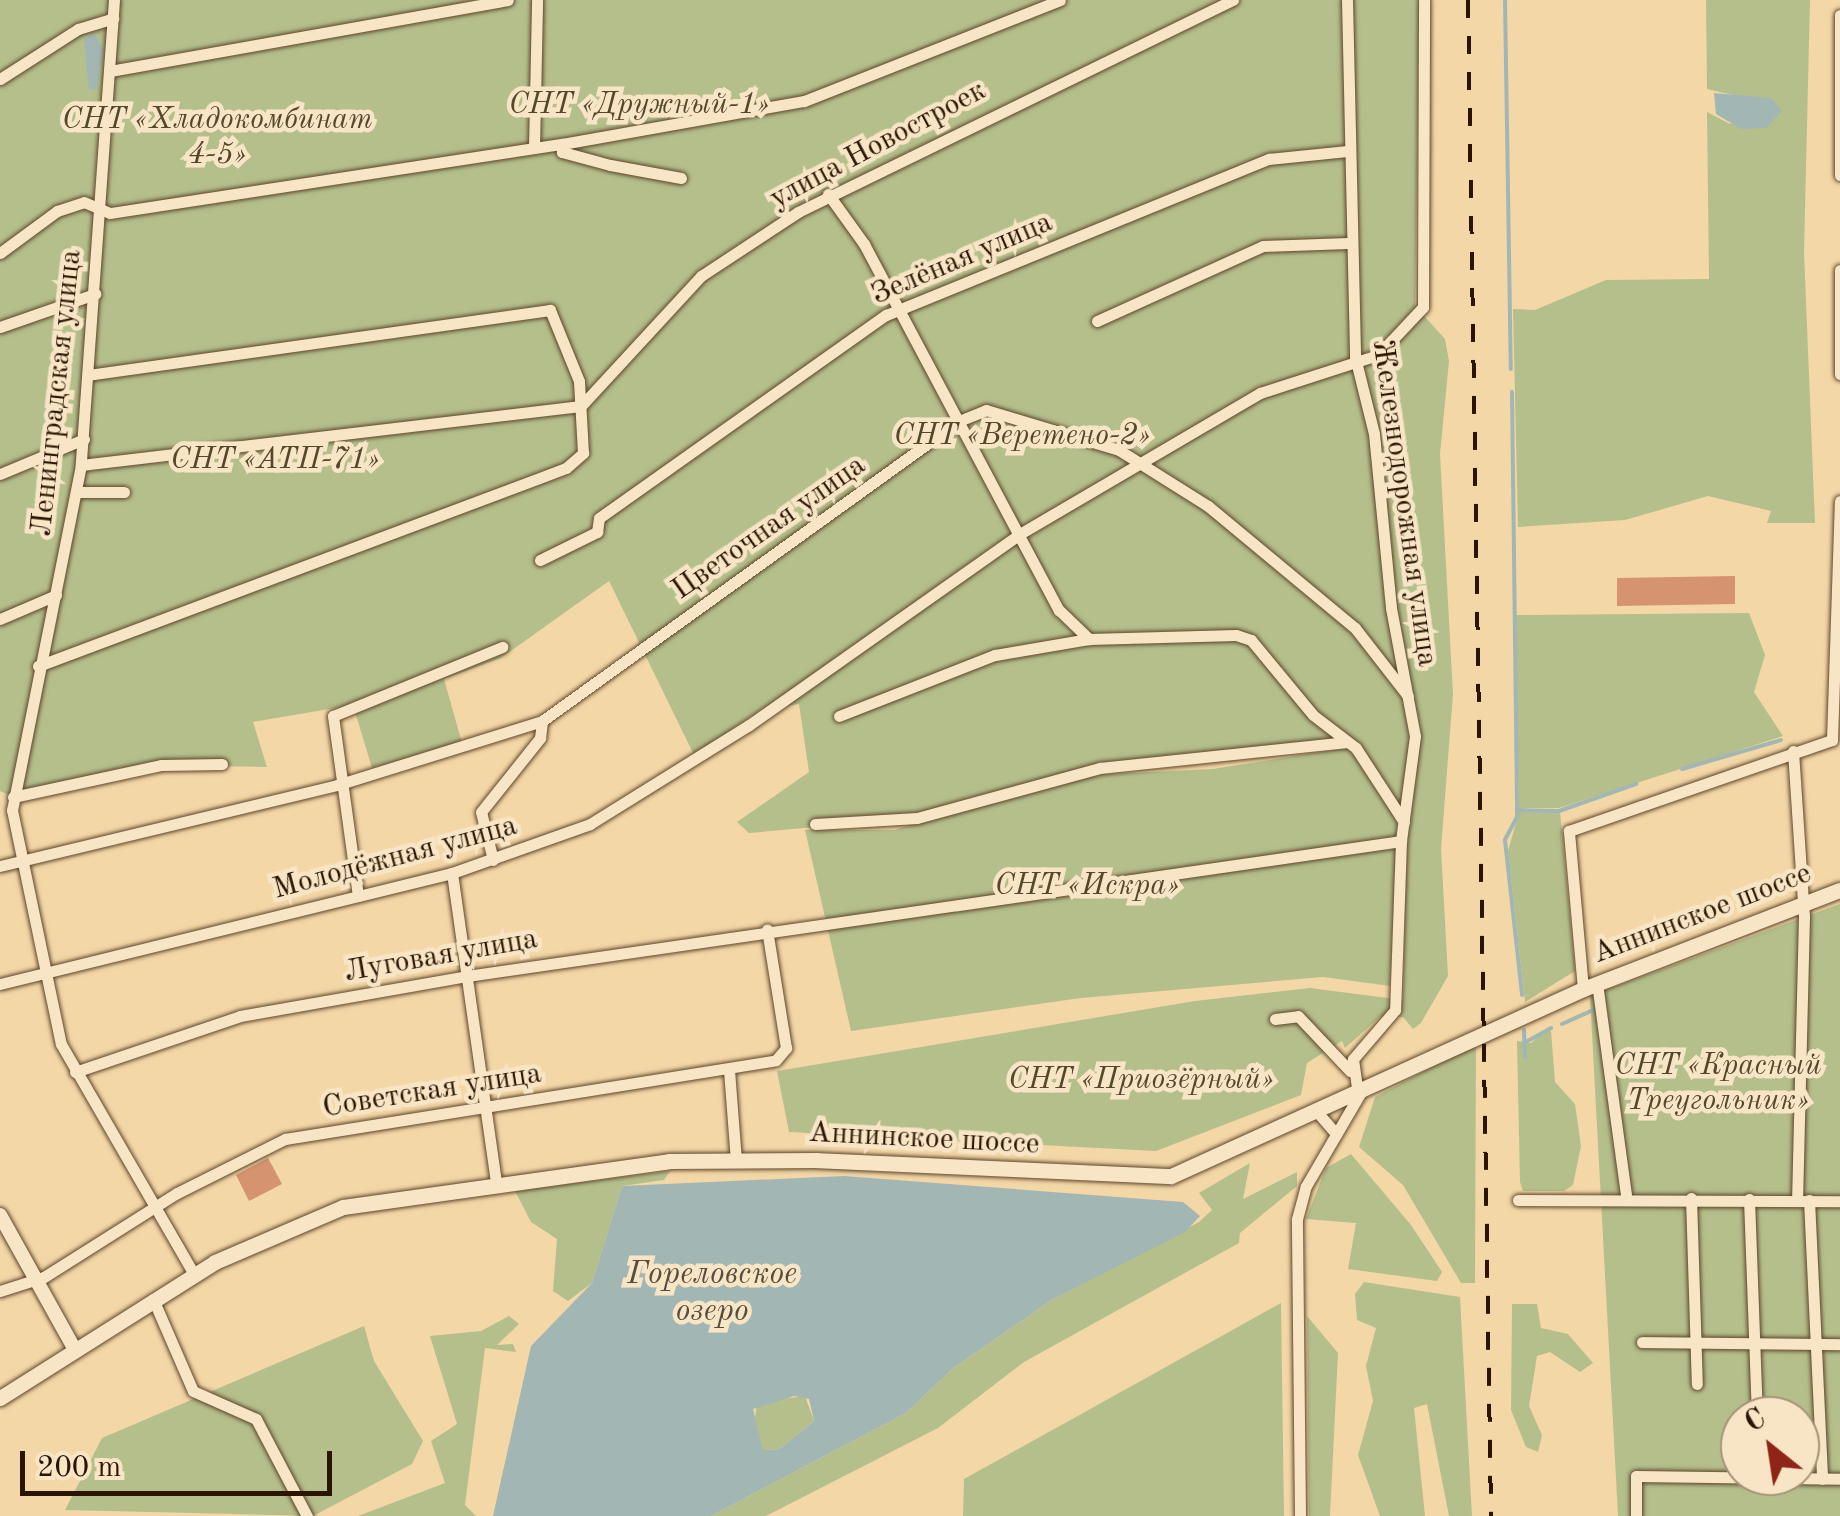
<!DOCTYPE html>
<html>
<head>
<meta charset="utf-8">
<style>
	body { margin:0 }
	#map { position:relative; width:1840px; height:1516px; overflow:hidden; background:#f4d7a7; font-family:"Old Standard TT",serif }
	div>[style] { position:absolute }
	[style*='--x'] { left:calc(var(--x)*1px); top:calc(var(--y)*1px); width:calc(var(--w)*1px); rotate:calc(var(--a)*1deg) }
	.green>* { inset:0; background:#b5bf8c }
	.water>* { inset:0; background:#a2b6b4 }
	.stream>* { height:4px; margin:-2px; padding:0 2px; transform-origin:2px; border-radius:2px; background:#a2b6b4 }
	.building>* { inset:0; background:#d6936f }
	.roads { filter:drop-shadow(0 0 2px #5d462b) drop-shadow(0 0 2px #5d462b) }
	.minor>* { height:11px; margin:-5.5px; padding:0 5.5px; transform-origin:5.5px; border-radius:5.5px; background:#f8e5c6 }
	.tertiary>* { height:14px; margin:-7px; padding:0 7px; transform-origin:7px; border-radius:7px; background:#f8e5c6 }
	.secondary>* { height:15px; margin:-7.5px; padding:0 7.5px; transform-origin:7.5px; border-radius:7.5px; background:#f8e5c6 }
	.rail>* { height:4px; margin-top:-2px; transform-origin:0; background:repeating-linear-gradient(90deg,#2b1502 0 18px,transparent 0 36px) }
	span { translate:-50% -50%; white-space:nowrap; text-align:center; line-height:1.15; -webkit-text-stroke:9px #f8e5c6; paint-order:stroke }
	.park-label { font-size:30px; color:#54482b; font-style:italic }
	.street-label { font-size:30px; color:#2b1502 }
	.water-label { font-size:32px; color:#554d40; font-style:italic }
	.north { position:absolute; left:1720px; top:1396px; width:100px; height:100px; box-sizing:border-box; background:#f8e5c6; border:2px solid #a69278; border-radius:50%; rotate:330deg; font-size:28px; font-weight:700; line-height:40px; text-align:center; color:#2b1502 }
	.north::after { content:''; display:block; margin:auto; width:35px; height:45px; background:#8f2418; clip-path:polygon(50% 0,100% 100%,50% 72%,0 100%) }
	.scale { position:absolute; left:20px; top:1451px; width:312px; height:45px; box-sizing:border-box; border:5px solid #2b1502; border-top:0; padding-left:12px; font-size:30px; line-height:35px; white-space:nowrap; color:#2b1502; -webkit-text-stroke:8px #f8e5c6; paint-order:stroke }
</style>
</head>
<body>
<div id="map">
	<div class="green">
		<div style="clip-path:polygon(0 0,1347px 0,1352px 252px,1353px 0,1419px 0,1415px 306px,1445px 339px,1449px 361px,1440px 454px,1453px 694px,1441px 849px,1448px 976px,1421px 1023px,1413px 1029px,1403px 1017px,1380px 1017px,1345px 1048px,1342px 1041px,1307px 1063px,1301px 1095px,1156px 1151px,789px 1132px,777px 1071px,1195px 1001px,1310px 988px,1403px 1000px,1407px 836px,1419px 753px,1409px 698px,1415px 736px,1404px 822px,1382px 778px,1346px 742px,1100px 768px,917px 818px,749px 833px,737px 822px,809px 772px,799px 704px,762px 709px,694px 755px,609px 581px,501px 658px,444px 679px,462px 743px,372px 768px,353px 705px,253px 722px,267px 767px,161px 765px,13px 797px,0 791px)"></div>
		<div style="clip-path:polygon(1706px 0,1810px 0,1804px 252px,1815px 523px,1767px 523px,1771px 511px,1708px 496px,1625px 520px,1518px 527px,1513px 309px,1535px 310px,1606px 280px,1709px 279px,1707px 112px,1730px 124px,1763px 102px,1707px 89px)"></div>
		<div style="clip-path:polygon(1749px 613px,1765px 655px,1754px 692px,1783px 736px,1559px 808px,1519px 808px,1515px 615px)"></div>
		<div style="clip-path:polygon(1346px 748px,1377px 778px,1397px 824px,1390px 986px,1323px 977px,1081px 998px,851px 1031px,805px 830px,894px 830px,1066px 776px,1213px 769px)"></div>
		<div style="clip-path:polygon(1519px 812px,1560px 812px,1575px 971px,1525px 1002px,1508px 851px)"></div>
		<div style="clip-path:polygon(evenodd,1840px 904px,1840px 1516px,1618px 1516px,1590px 996px,1840px 904px,1740px 1416px,1800px 1416px,1800px 1476px,1740px 1476px,1740px 1416px)"></div>
		<div style="clip-path:polygon(1544px 1031px,1551px 1031px,1555px 1082px,1575px 1104px,1581px 1146px,1573px 1185px,1564px 1191px,1523px 1191px,1520px 1182px,1517px 1041px,1531px 1043px)"></div>
		<div style="clip-path:polygon(1476px 1044px,1475px 1283px,1461px 1283px,1403px 1185px,1359px 1147px,1375px 1097px)"></div>
		<div style="clip-path:polygon(1351px 1154px,1411px 1225px,1442px 1272px,1437px 1281px,1348px 1269px,1356px 1223px,1306px 1219px,1326px 1168px)"></div>
		<div style="clip-path:polygon(1250px 1163px,1243px 1199px,1297px 1172px,1297px 1186px,1240px 1233px,1239px 1243px,1024px 1362px,938px 1428px,766px 1516px,711px 1516px,906px 1413px,952px 1369px,1053px 1299px,1199px 1222px,1212px 1210px,1199px 1193px)"></div>
		<div style="clip-path:polygon(670px 1171px,664px 1180px,622px 1186px,592px 1283px,568px 1301px,553px 1291px,557px 1239px,531px 1222px,515px 1191px)"></div>
		<div style="clip-path:polygon(1364px 1282px,1460px 1297px,1472px 1516px,1449px 1516px,1427px 1404px,1414px 1408px,1425px 1516px,1380px 1516px,1358px 1455px,1373px 1401px,1366px 1366px,1376px 1328px,1357px 1320px,1355px 1294px)"></div>
		<div style="clip-path:polygon(1281px 1303px,1284px 1516px,963px 1516px,964px 1479px)"></div>
		<div style="clip-path:polygon(1512px 1304px,1537px 1304px,1541px 1328px,1568px 1334px,1593px 1363px,1580px 1372px,1550px 1352px,1537px 1356px,1529px 1406px,1542px 1435px,1538px 1452px,1526px 1447px,1511px 1410px)"></div>
		<div style="clip-path:polygon(509px 1316px,519px 1324px,497px 1345px,513px 1344px,516px 1352px,485px 1348px,465px 1505px,476px 1516px,358px 1516px,445px 1483px,431px 1441px,457px 1424px,430px 1336px,481px 1331px)"></div>
		<div style="clip-path:polygon(1307px 1316px,1338px 1353px,1330px 1516px,1309px 1516px)"></div>
		<div style="clip-path:polygon(364px 1326px,374px 1361px,423px 1441px,412px 1464px,313px 1516px,65px 1510px,102px 1438px)"></div>
		<div style="clip-path:polygon(805px 1396px,814px 1421px,779px 1449px,763px 1450px,754px 1427px,757px 1402px)"></div>
	</div>
	<div class="water">
		<div style="clip-path:polygon(94px 33px,103px 49px,97px 89px,89px 90px,84px 39px)"></div>
		<div style="clip-path:polygon(1714px 93px,1771px 98px,1782px 111px,1766px 128px,1741px 129px,1716px 114px)"></div>
		<div style="clip-path:polygon(evenodd,844px 1176px,1183px 1202px,1200px 1216px,1185px 1232px,1053px 1299px,952px 1369px,906px 1413px,711px 1516px,493px 1516px,531px 1346px,592px 1283px,622px 1186px,844px 1176px,794px 1396px,809px 1399px,814px 1421px,779px 1449px,763px 1450px,753px 1409px,794px 1396px)"></div>
	</div>
	<div class="stream">
		<div style="--x:1505;--y:0;--w:369;--a:89.1"></div>
		<div style="--x:1512;--y:392;--w:425;--a:89.3"></div>
		<div style="--x:1517;--y:817;--w:26;--a:118"></div>
		<div style="--x:1505;--y:840;--w:156;--a:83.7"></div>
		<div style="--x:1682;--y:769;--w:103;--a:-16.3"></div>
		<div style="--x:1517;--y:810;--w:42;--a:1.4"></div>
		<div style="--x:1559;--y:811;--w:82;--a:-19.3"></div>
		<div style="--x:1562;--y:1024;--w:34;--a:-24"></div>
		<div style="--x:1524;--y:1030;--w:27;--a:88"></div>
		<div style="--x:1524;--y:1043;--w:31;--a:-29"></div>
	</div>
	<div class="building">
		<div style="clip-path:polygon(1735px 576px,1735px 604px,1617px 606px,1617px 578px)"></div>
		<div style="clip-path:polygon(268px 1158px,282px 1184px,249px 1201px,236px 1175px)"></div>
	</div>
	<div class="roads">
		<div class="minor">
			<div style="--x:114;--y:0;--w:466;--a:94.1"></div>
			<div style="--x:81;--y:465;--w:352;--a:101.3"></div>
			<div style="--x:12;--y:810;--w:239;--a:78.2"></div>
			<div style="--x:61;--y:1044;--w:266;--a:60"></div>
			<div style="--x:1347;--y:0;--w:357;--a:88.7"></div>
			<div style="--x:1355;--y:357;--w:79;--a:76.1"></div>
			<div style="--x:1374;--y:434;--w:175;--a:84.4"></div>
			<div style="--x:1391;--y:608;--w:130;--a:79.4"></div>
			<div style="--x:1415;--y:736;--w:106;--a:97.6"></div>
			<div style="--x:1401;--y:841;--w:169;--a:92"></div>
			<div style="--x:1395;--y:1010;--w:65;--a:130.6"></div>
			<div style="--x:1353;--y:1059;--w:35;--a:82"></div>
			<div style="--x:1840;--y:15;--w:160;--a:90"></div>
			<div style="--x:110;--y:71;--w:404;--a:-10.1"></div>
			<div style="--x:0;--y:79;--w:93;--a:-32.7"></div>
			<div style="--x:78;--y:29;--w:37;--a:-17"></div>
			<div style="--x:534;--y:148;--w:148;--a:-88.8"></div>
			<div style="--x:681;--y:178;--w:72;--a:-169.6"></div>
			<div style="--x:610;--y:165;--w:50;--a:-164.8"></div>
			<div style="--x:562;--y:152;--w:8;--a:-90"></div>
			<div style="--x:562;--y:144;--w:246;--a:-10.1"></div>
			<div style="--x:804;--y:101;--w:275;--a:-21.5"></div>
			<div style="--x:828;--y:194;--w:62;--a:54.2"></div>
			<div style="--x:864;--y:244;--w:415;--a:62"></div>
			<div style="--x:1059;--y:610;--w:42;--a:44"></div>
			<div style="--x:0;--y:253;--w:71;--a:-36.4"></div>
			<div style="--x:57;--y:211;--w:28;--a:-18"></div>
			<div style="--x:84;--y:202;--w:28;--a:23"></div>
			<div style="--x:110;--y:213;--w:457;--a:-8.7"></div>
			<div style="--x:1840;--y:270;--w:104;--a:90"></div>
			<div style="--x:1097;--y:321;--w:182;--a:-24.3"></div>
			<div style="--x:1263;--y:246;--w:85;--a:-2"></div>
			<div style="--x:0;--y:327;--w:101;--a:-19.2"></div>
			<div style="--x:81;--y:465;--w:503;--a:-6.73"></div>
			<div style="--x:581;--y:406;--w:177;--a:-47.3"></div>
			<div style="--x:701;--y:276;--w:116;--a:-33.4"></div>
			<div style="--x:798;--y:212;--w:484;--a:-26"></div>
			<div style="--x:0;--y:474;--w:91;--a:-22.6"></div>
			<div style="--x:76;--y:492;--w:48;--a:0"></div>
			<div style="--x:540;--y:560;--w:64;--a:-26.2"></div>
			<div style="--x:597;--y:532;--w:14;--a:-82"></div>
			<div style="--x:599;--y:518;--w:352;--a:-35.3"></div>
			<div style="--x:886;--y:315;--w:414;--a:-22.2"></div>
			<div style="--x:1269;--y:159;--w:78;--a:-5.9"></div>
			<div style="--x:0;--y:619;--w:61;--a:-23.2"></div>
			<div style="--x:38;--y:666;--w:564;--a:-20.56"></div>
			<div style="--x:566;--y:468;--w:23;--a:-41"></div>
			<div style="--x:583;--y:453;--w:72;--a:-93.2"></div>
			<div style="--x:579;--y:381;--w:77;--a:-112.2"></div>
			<div style="--x:550;--y:310;--w:466;--a:172"></div>
			<div style="--x:839;--y:716;--w:168;--a:-21.4"></div>
			<div style="--x:995;--y:655;--w:95;--a:-9.7"></div>
			<div style="--x:1089;--y:639;--w:147;--a:-1.6"></div>
			<div style="--x:1236;--y:635;--w:16;--a:18"></div>
			<div style="--x:1251;--y:640;--w:97;--a:50.4"></div>
			<div style="--x:1313;--y:715;--w:54;--a:37.5"></div>
			<div style="--x:1356;--y:748;--w:88;--a:57"></div>
			<div style="--x:1793;--y:751;--w:165;--a:86.2"></div>
			<div style="--x:1804;--y:916;--w:284;--a:91.4"></div>
			<div style="--x:13;--y:797;--w:151;--a:-12.2"></div>
			<div style="--x:161;--y:765;--w:61;--a:-0.9"></div>
			<div style="--x:815;--y:824;--w:102;--a:-3.4"></div>
			<div style="--x:917;--y:818;--w:190;--a:-15.3"></div>
			<div style="--x:1100;--y:768;--w:248;--a:-6"></div>
			<div style="--x:493;--y:860;--w:49;--a:-104"></div>
			<div style="--x:481;--y:812;--w:95;--a:-51.4"></div>
			<div style="--x:540;--y:738;--w:17;--a:-83"></div>
			<div style="--x:0;--y:866;--w:347;--a:-13.5"></div>
			<div style="--x:337;--y:785;--w:215;--a:-17.3"></div>
			<div style="--x:542;--y:721;--w:514;--a:-35.73"></div>
			<div style="--x:959;--y:421;--w:29;--a:-22"></div>
			<div style="--x:986;--y:410;--w:139;--a:16.7"></div>
			<div style="--x:1119;--y:450;--w:105;--a:32.2"></div>
			<div style="--x:1208;--y:506;--w:191;--a:39.7"></div>
			<div style="--x:1355;--y:628;--w:86;--a:52.1"></div>
			<div style="--x:452;--y:873;--w:312;--a:81.9"></div>
			<div style="--x:358;--y:896;--w:182;--a:-97.9"></div>
			<div style="--x:333;--y:716;--w:183;--a:-22.2"></div>
			<div style="--x:1597;--y:983;--w:215;--a:82.2"></div>
			<div style="--x:0;--y:984;--w:465;--a:-13.8"></div>
			<div style="--x:452;--y:873;--w:146;--a:-19.5"></div>
			<div style="--x:590;--y:824;--w:187;--a:-31.9"></div>
			<div style="--x:749;--y:725;--w:329;--a:-35.2"></div>
			<div style="--x:1018;--y:535;--w:281;--a:-30.4"></div>
			<div style="--x:1260;--y:393;--w:124;--a:-17.9"></div>
			<div style="--x:1378;--y:355;--w:66;--a:-46.8"></div>
			<div style="--x:1423;--y:307;--w:307;--a:-89.8"></div>
			<div style="--x:1583;--y:989;--w:159;--a:-95.1"></div>
			<div style="--x:1569;--y:831;--w:278;--a:-19.1"></div>
			<div style="--x:1832;--y:740;--w:239;--a:-88.1"></div>
			<div style="--x:1275;--y:1019;--w:23;--a:-7"></div>
			<div style="--x:1298;--y:1016;--w:76;--a:46.6"></div>
			<div style="--x:729;--y:1070;--w:91;--a:85.6"></div>
			<div style="--x:75;--y:1072;--w:174;--a:-18.7"></div>
			<div style="--x:240;--y:1016;--w:230;--a:-10"></div>
			<div style="--x:467;--y:976;--w:944;--a:-8.22"></div>
			<div style="--x:1318;--y:1113;--w:28;--a:49"></div>
			<div style="--x:1691;--y:1198;--w:186;--a:88.2"></div>
			<div style="--x:1749;--y:1199;--w:217;--a:87.9"></div>
			<div style="--x:1518;--y:1200;--w:322;--a:0.2"></div>
			<div style="--x:1809;--y:1200;--w:279;--a:87.3"></div>
			<div style="--x:0;--y:1291;--w:46;--a:-17.7"></div>
			<div style="--x:44;--y:1277;--w:157;--a:-32.3"></div>
			<div style="--x:177;--y:1193;--w:121;--a:-26.6"></div>
			<div style="--x:285;--y:1139;--w:497;--a:-9.1"></div>
			<div style="--x:776;--y:1060;--w:16;--a:-50"></div>
			<div style="--x:786;--y:1048;--w:120;--a:-99.1"></div>
			<div style="--x:153;--y:1299;--w:100;--a:66.5"></div>
			<div style="--x:193;--y:1391;--w:69;--a:24"></div>
			<div style="--x:256;--y:1419;--w:110;--a:62.3"></div>
			<div style="--x:1642;--y:1342;--w:198;--a:0.6"></div>
			<div style="--x:1300;--y:1516;--w:297;--a:-90.6"></div>
			<div style="--x:1297;--y:1219;--w:34;--a:-75"></div>
			<div style="--x:1306;--y:1186;--w:109;--a:-59.7"></div>
			<div style="--x:1636;--y:1516;--w:40;--a:-90"></div>
			<div style="--x:1636;--y:1476;--w:204;--a:0.8"></div>
		</div>
		<div class="tertiary">
			<div style="--x:0;--y:1215;--w:152;--a:60.9"></div>
		</div>
		<div class="secondary">
			<div style="--x:0;--y:1398;--w:254;--a:-32.3"></div>
			<div style="--x:215;--y:1262;--w:139;--a:-23.3"></div>
			<div style="--x:343;--y:1207;--w:329;--a:-8"></div>
			<div style="--x:669;--y:1161;--w:147;--a:-0.4"></div>
			<div style="--x:816;--y:1160;--w:355;--a:2.6"></div>
			<div style="--x:1171;--y:1176;--w:452;--a:-24.4"></div>
			<div style="--x:1583;--y:989;--w:275;--a:-21.1"></div>
		</div>
	</div>
	<div class="rail">
		<div style="--x:1468;--y:0;--w:1516;--a:89.13"></div>
	</div>
	<div class="park-label">
		<span style="left:639px;top:105px">СНТ «Дружный-1»</span>
		<span style="left:217px;top:137px">СНТ «Хладокомбинат<br>4-5»</span>
		<span style="left:1022px;top:436px">СНТ «Веретено-2»</span>
		<span style="left:275px;top:460px">СНТ «АТП-71»</span>
		<span style="left:1087px;top:886px">СНТ «Искра»</span>
		<span style="left:1718px;top:1083px">СНТ «Красный<br>Треугольник»</span>
		<span style="left:1141px;top:1080px">СНТ «Приозёрный»</span>
	</div>
	<div class="street-label">
		<span style="left:878px;top:145px;rotate:-28deg">улица Новостроек</span>
		<span style="left:962px;top:259px;rotate:-23deg">Зелёная улица</span>
		<span style="left:57px;top:393px;rotate:-84deg">Ленинградская улица</span>
		<span style="left:1404px;top:503px;rotate:82deg">Железнодорожная улица</span>
		<span style="left:769px;top:528px;rotate:-35deg">Цветочная улица</span>
		<span style="left:395px;top:858px;rotate:-15deg">Молодёжная улица</span>
		<span style="left:1702px;top:914px;rotate:-21deg">Аннинское шоссе</span>
		<span style="left:441px;top:956px;rotate:-10deg">Луговая улица</span>
		<span style="left:432px;top:1091px;rotate:-9deg">Советская улица</span>
		<span style="left:924px;top:1139px;rotate:3deg">Аннинское шоссе</span>
	</div>
	<div class="water-label">
		<span style="left:712px;top:1294px">Гореловское<br>озеро</span>
	</div>
	<div class="north">С</div>
	<div class="scale">200 m</div>
</div>
</body>
</html>
